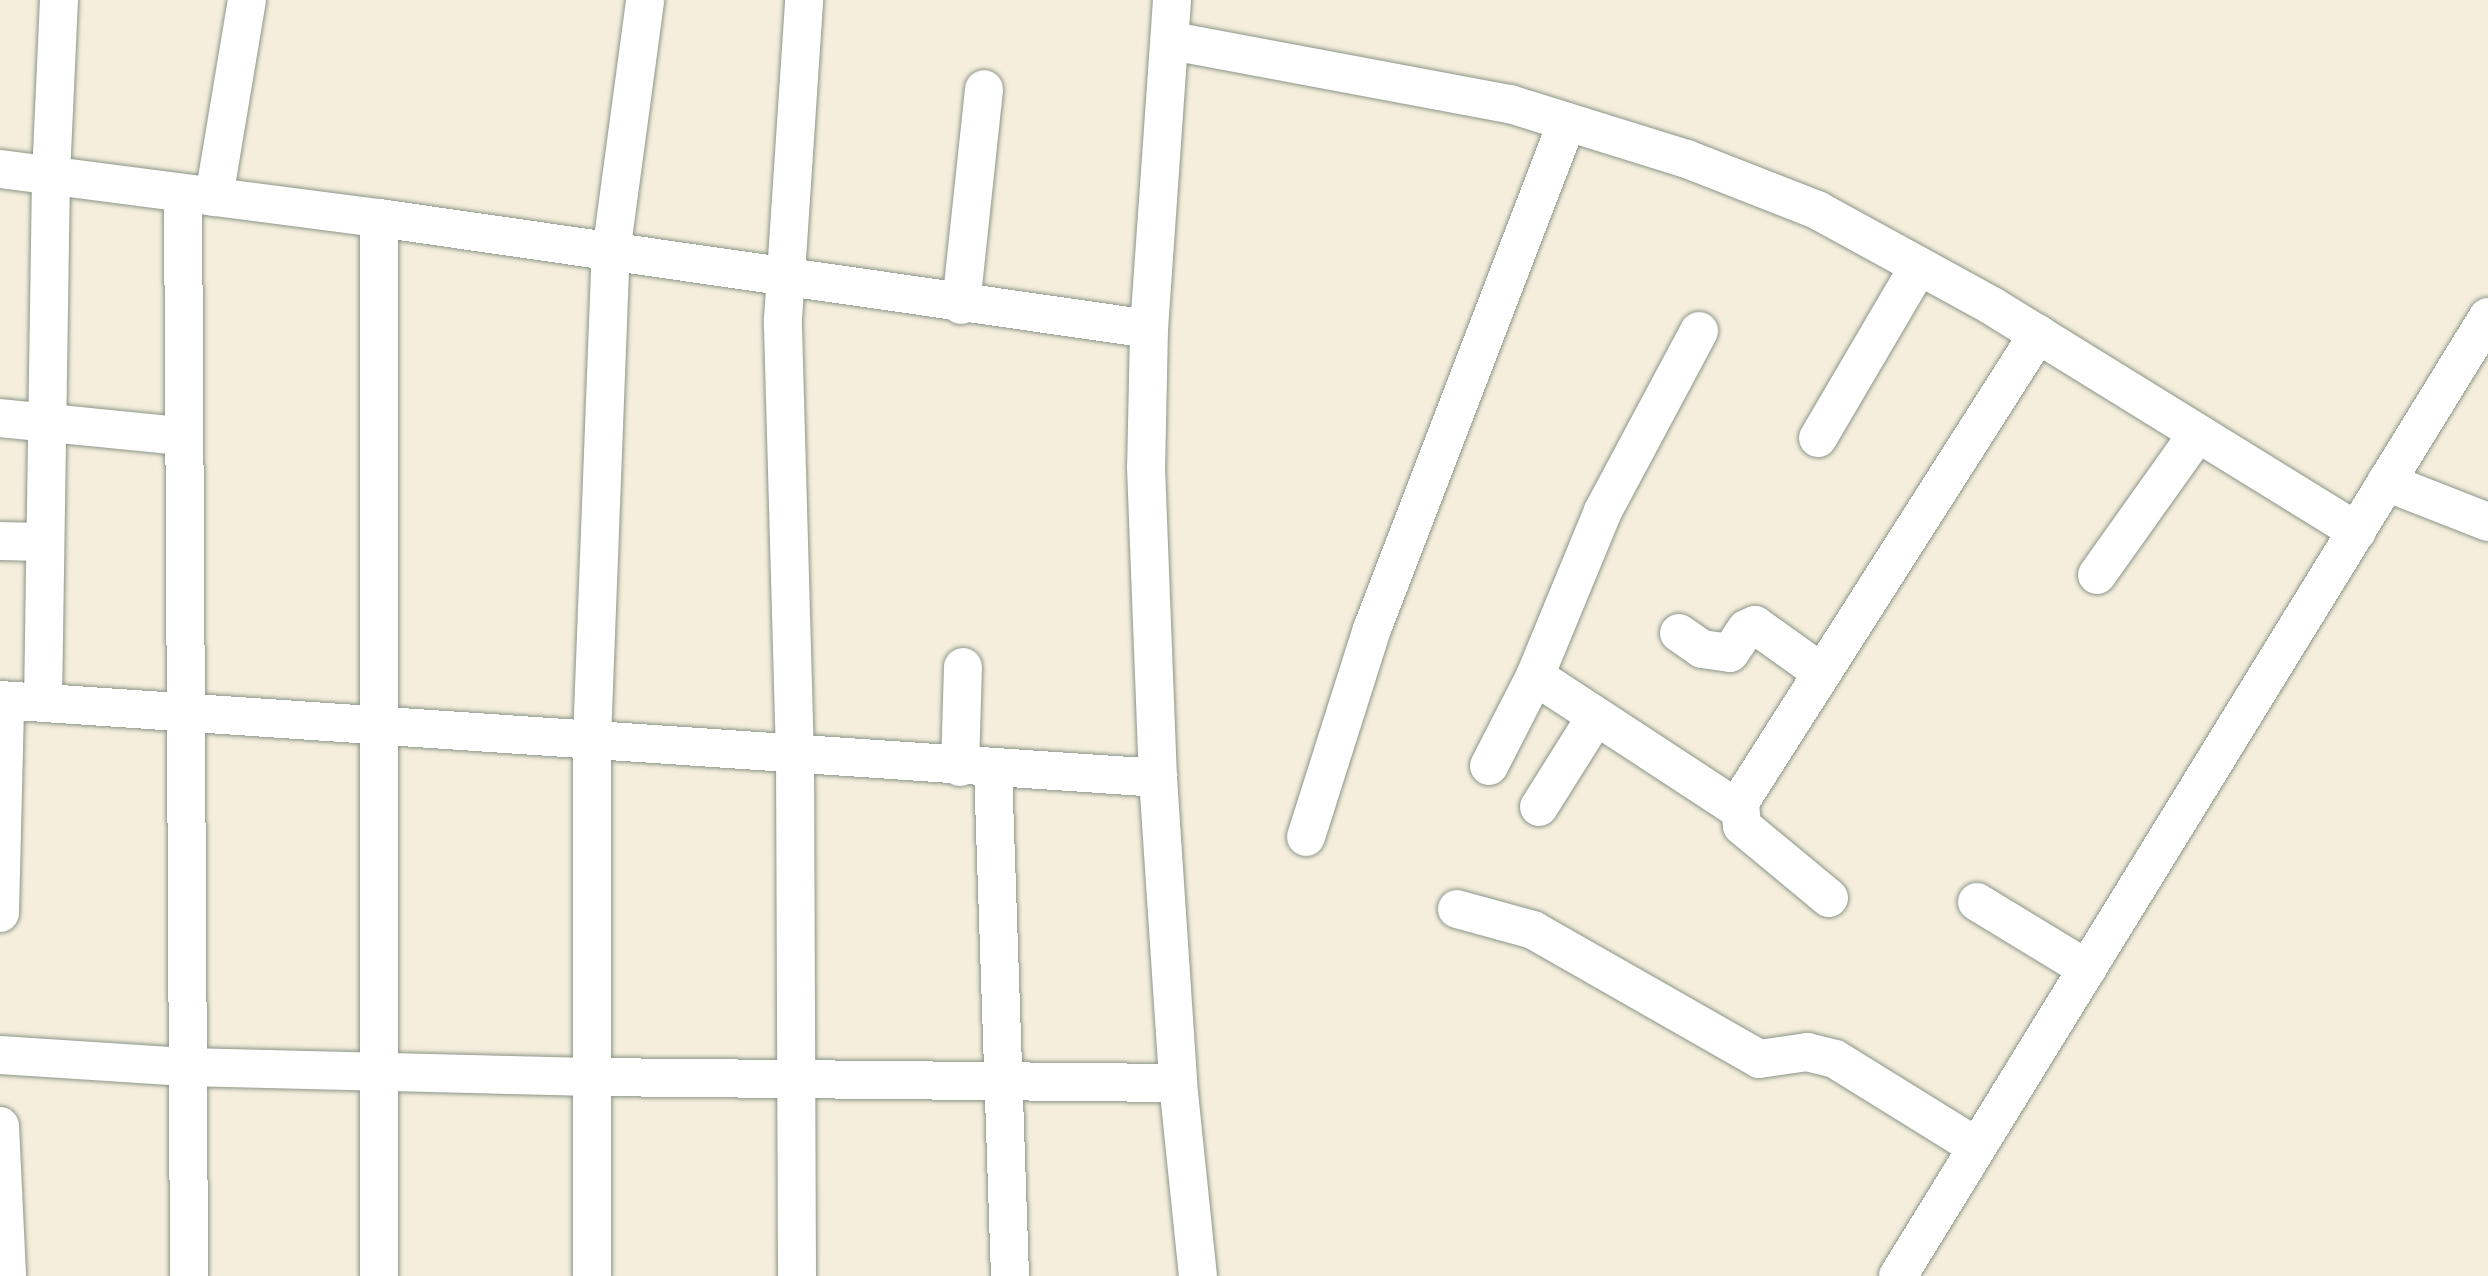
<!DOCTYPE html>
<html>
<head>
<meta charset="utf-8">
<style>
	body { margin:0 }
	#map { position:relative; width:2488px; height:1276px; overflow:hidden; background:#f5eedc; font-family:"Indie Flower",sans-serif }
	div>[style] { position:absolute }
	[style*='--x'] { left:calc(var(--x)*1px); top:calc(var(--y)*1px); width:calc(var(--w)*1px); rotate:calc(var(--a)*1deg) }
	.roads { filter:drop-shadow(0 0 2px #8a9688) drop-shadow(0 0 2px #8a9688) }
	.minor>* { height:38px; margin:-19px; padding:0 19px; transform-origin:19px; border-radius:19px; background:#fff }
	span { translate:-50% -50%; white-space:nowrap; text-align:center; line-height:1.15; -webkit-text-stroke:7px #fff; paint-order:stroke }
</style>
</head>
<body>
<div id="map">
	<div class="roads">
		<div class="minor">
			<div style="--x:1172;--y:0;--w:330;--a:94"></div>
			<div style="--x:1149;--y:329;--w:138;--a:91.2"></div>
			<div style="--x:1146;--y:467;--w:311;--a:87.8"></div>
			<div style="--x:1158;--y:778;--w:306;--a:86.2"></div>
			<div style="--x:1178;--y:1083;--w:194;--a:84.1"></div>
			<div style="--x:1172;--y:41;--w:344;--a:10.6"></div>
			<div style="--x:1510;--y:104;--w:185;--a:17.3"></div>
			<div style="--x:1687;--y:159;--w:140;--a:21.4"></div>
			<div style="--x:1817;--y:210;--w:200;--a:28.7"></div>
			<div style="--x:1992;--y:306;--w:429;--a:31.7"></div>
			<div style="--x:0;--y:169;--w:382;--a:7.4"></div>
			<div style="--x:379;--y:218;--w:778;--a:8.2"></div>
			<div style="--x:183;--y:194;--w:1082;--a:89.68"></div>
			<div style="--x:214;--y:197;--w:200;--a:-80.5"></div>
			<div style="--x:961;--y:305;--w:217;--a:-83.9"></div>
			<div style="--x:0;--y:418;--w:181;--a:5.7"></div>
			<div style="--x:1818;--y:438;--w:199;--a:-59.6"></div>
			<div style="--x:2386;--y:482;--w:110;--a:21.4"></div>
			<div style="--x:0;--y:541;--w:45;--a:1.3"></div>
			<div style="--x:2097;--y:575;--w:174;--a:-54.6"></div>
			<div style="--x:1679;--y:633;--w:28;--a:35"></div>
			<div style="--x:1702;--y:649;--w:28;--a:8"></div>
			<div style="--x:1730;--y:653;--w:29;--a:-56"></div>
			<div style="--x:1746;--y:629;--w:10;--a:-24"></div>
			<div style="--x:1755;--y:625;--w:82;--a:35.6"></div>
			<div style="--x:1535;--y:676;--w:243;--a:33.2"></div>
			<div style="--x:0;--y:700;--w:1161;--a:3.85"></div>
			<div style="--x:43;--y:703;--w:527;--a:-89.13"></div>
			<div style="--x:51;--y:176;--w:176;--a:-87.4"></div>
			<div style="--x:1489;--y:766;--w:101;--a:-62.9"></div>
			<div style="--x:1535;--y:676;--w:178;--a:-67.6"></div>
			<div style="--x:1603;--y:511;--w:204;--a:-61.9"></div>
			<div style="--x:960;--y:767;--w:100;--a:-88.3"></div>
			<div style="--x:993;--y:769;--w:507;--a:88.08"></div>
			<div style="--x:1539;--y:807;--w:107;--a:-57.9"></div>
			<div style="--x:1306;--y:837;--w:218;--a:-72.4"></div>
			<div style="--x:1372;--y:629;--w:543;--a:-68.96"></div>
			<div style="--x:1829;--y:898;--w:113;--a:-140.4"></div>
			<div style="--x:1742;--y:826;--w:24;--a:-95"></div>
			<div style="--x:1740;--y:802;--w:555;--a:-57.51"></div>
			<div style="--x:1977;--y:902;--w:129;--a:31.3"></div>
			<div style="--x:1457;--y:909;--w:79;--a:15.4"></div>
			<div style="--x:1533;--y:930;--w:260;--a:29.7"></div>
			<div style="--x:1759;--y:1059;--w:49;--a:-8.3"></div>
			<div style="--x:1807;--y:1052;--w:29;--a:14"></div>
			<div style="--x:1835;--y:1059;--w:167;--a:31.8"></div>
			<div style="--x:0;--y:913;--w:212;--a:-88.6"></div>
			<div style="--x:0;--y:1055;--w:186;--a:3.7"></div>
			<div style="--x:186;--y:1067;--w:406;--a:1.4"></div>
			<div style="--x:592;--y:1077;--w:586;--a:0.59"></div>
			<div style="--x:0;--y:1126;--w:150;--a:87.3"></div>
			<div style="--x:379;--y:1276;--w:1058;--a:-90"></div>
			<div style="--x:592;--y:1276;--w:537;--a:-90"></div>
			<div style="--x:592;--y:739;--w:486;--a:-87.8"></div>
			<div style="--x:611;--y:253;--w:255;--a:-82.3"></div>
			<div style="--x:797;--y:1276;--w:519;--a:-90.22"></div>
			<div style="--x:795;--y:757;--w:438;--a:-91.6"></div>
			<div style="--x:783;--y:319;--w:320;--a:-86.2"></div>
			<div style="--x:1898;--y:1276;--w:1126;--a:-58.4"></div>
		</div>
	</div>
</div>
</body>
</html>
